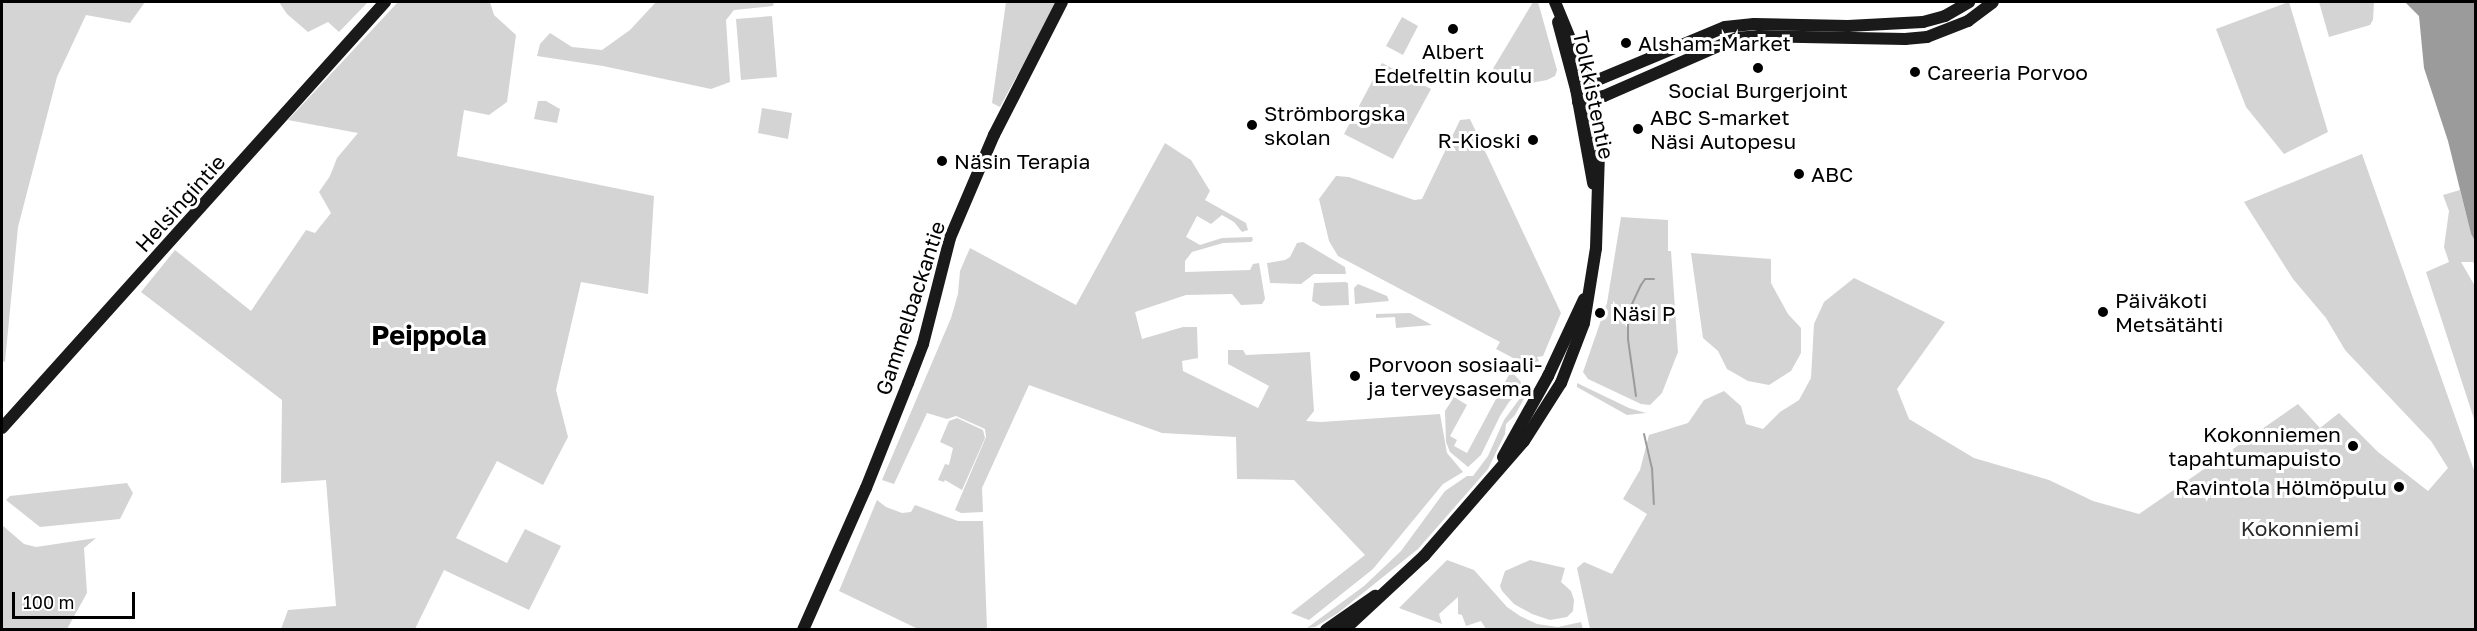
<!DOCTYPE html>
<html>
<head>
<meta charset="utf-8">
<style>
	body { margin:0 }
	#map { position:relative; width:2477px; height:631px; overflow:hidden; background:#fff; font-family:"Golos Text",sans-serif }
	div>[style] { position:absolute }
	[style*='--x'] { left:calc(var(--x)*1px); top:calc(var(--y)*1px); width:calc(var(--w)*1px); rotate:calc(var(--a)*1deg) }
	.green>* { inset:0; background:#d4d4d4 }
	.water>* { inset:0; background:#9b9b9b }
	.stream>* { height:2px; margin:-1px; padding:0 1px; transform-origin:1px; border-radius:1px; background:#9b9b9b }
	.secondary>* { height:12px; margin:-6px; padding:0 6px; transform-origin:6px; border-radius:6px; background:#1a1a1a }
	.dots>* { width:16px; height:16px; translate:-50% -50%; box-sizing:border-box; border:3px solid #fff; border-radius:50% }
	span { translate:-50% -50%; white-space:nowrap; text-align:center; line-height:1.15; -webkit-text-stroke:6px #fff; paint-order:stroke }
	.poi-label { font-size:21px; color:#000 }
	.left { translate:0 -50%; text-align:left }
	.right { translate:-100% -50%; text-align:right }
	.street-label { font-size:21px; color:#000 }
	.park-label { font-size:21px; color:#2b2b2b }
	.district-label { font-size:27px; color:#000; font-weight:700 }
	.frame { position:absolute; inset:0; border:3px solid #000; pointer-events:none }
	.scale { position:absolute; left:12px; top:592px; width:123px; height:27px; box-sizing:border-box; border:3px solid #000; border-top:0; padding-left:8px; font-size:18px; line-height:21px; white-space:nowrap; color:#000; -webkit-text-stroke:4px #fff; paint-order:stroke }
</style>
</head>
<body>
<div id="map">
	<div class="green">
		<div style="clip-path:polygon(2px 2px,145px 2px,130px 23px,86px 15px,57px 77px,18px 227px,5px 362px,2px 361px)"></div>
		<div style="clip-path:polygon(279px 2px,368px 2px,339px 32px,328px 22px,308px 32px,287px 14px)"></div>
		<div style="clip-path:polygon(398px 2px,490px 2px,494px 15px,516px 35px,507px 102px,489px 115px,464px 110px,457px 156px,654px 196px,648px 294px,581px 282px,556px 390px,568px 437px,543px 485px,497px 461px,456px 538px,507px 563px,525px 529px,561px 546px,529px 610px,444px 570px,415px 629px,281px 629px,288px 610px,336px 606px,326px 480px,281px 483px,282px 400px,141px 292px,175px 250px,251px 311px,306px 230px,315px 233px,331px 213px,319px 192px,330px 176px,337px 158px,358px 133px,288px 120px)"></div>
		<div style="clip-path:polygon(656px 2px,774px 2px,773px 6px,734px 10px,726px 20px,730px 82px,711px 89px,603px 66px,537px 56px,540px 44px,550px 33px,572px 47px,602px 50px,630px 30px)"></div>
		<div style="clip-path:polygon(1006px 2px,1057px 2px,1000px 107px,992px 103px)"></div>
		<div style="clip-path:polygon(1533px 2px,1538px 2px,1557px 70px,1555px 76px,1547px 80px,1525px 84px,1508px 82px,1491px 72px)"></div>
		<div style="clip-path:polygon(2289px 2px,2328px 132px,2284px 154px,2246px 107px,2216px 29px)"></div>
		<div style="clip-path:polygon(2319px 2px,2374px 2px,2373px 20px,2370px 25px,2329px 37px)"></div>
		<div style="clip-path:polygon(772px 16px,777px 77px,741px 80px,736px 19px)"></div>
		<div style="clip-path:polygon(1402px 17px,1418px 26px,1403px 55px,1386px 46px)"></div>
		<div style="clip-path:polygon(1382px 63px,1431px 89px,1393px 159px,1344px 134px)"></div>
		<div style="clip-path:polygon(538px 101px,546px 101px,560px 109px,557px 123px,534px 119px)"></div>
		<div style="clip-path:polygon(762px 108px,792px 113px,788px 139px,758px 133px)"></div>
		<div style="clip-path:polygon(1470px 119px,1561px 313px,1543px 356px,1537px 357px,1539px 361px,1536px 362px,1515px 359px,1496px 349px,1500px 342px,1338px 256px,1329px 241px,1319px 199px,1336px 176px,1349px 177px,1414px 200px,1422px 199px,1460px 120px)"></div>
		<div style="clip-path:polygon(1165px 143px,1191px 160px,1210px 191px,1205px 200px,1246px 223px,1248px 230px,1242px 232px,1234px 222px,1222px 215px,1211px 224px,1197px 216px,1186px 237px,1200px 245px,1222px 238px,1252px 237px,1253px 240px,1251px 242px,1223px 243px,1192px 252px,1185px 261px,1185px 272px,1250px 270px,1253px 264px,1259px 263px,1265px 299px,1262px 304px,1241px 305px,1232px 294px,1186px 295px,1135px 312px,1142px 339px,1183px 327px,1197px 327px,1198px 358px,1182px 361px,1183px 371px,1258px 408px,1269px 386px,1228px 364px,1228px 350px,1243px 350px,1246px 355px,1310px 352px,1314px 411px,1306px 421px,1321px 422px,1440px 414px,1447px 453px,1463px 472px,1443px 484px,1373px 569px,1309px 620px,1291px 613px,1365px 555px,1294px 480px,1237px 479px,1236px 437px,1162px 433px,1029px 385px,982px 488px,983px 512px,961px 513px,955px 510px,986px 437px,985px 429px,956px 416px,947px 419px,927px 413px,894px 484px,882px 480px,951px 318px,958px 294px,960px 271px,970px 248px,1076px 305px)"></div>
		<div style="clip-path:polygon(2362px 154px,2475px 473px,2475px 629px,1590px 629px,1577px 568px,1584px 562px,1612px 574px,1647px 514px,1623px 499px,1640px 470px,1649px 435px,1688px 423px,1704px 400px,1724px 391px,1741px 406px,1746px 424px,1763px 429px,1780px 412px,1799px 400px,1811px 378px,1814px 324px,1824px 302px,1854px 278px,1945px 322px,1897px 389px,1909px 419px,1974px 458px,2049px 480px,2093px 501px,2139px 514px,2298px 404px,2320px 428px,2339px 413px,2378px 452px,2428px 491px,2448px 468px,2431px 441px,2345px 350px,2326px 318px,2293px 279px,2244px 202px)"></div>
		<div style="clip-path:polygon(2460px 190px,2471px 234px,2475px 241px,2475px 265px,2473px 262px,2461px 262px,2475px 286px,2475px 422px,2426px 272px,2449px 262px,2444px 247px,2449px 211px,2443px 195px)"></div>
		<div style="clip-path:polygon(1621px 217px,1668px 220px,1668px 251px,1671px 251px,1678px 352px,1662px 393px,1650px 405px,1641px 404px,1588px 379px,1583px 372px,1607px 303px)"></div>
		<div style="clip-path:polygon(1303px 242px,1345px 267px,1346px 274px,1314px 274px,1301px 284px,1270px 283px,1267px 263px,1285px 260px,1290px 257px,1297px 243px)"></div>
		<div style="clip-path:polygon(1691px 253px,1771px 259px,1771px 283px,1788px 314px,1801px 328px,1801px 353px,1791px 371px,1769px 385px,1748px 381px,1727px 369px,1718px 351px,1703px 338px)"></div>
		<div style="clip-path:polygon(1345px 282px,1348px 283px,1349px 305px,1321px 306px,1312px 301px,1314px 283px)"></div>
		<div style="clip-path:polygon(1358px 284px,1387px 296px,1389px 301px,1355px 304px,1354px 288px)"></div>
		<div style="clip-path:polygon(1410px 313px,1432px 325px,1396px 328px,1395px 317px,1376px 318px,1376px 314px)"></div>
		<div style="clip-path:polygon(1511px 371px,1521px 382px,1520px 391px,1509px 402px,1500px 416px,1481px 455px,1468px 467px,1450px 452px,1446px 442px,1445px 411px,1454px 397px,1467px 405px,1450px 436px,1457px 440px,1454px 446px,1467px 453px)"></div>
		<div style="clip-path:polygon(1577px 383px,1629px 408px,1646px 413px,1627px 415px,1577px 387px)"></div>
		<div style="clip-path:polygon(1526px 390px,1526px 395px,1515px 415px,1506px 424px,1505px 434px,1488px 469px,1418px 549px,1338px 613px,1315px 627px,1307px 628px,1364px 586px,1401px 551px,1445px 491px,1467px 476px,1473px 476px,1488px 456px,1504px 420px)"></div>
		<div style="clip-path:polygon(957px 418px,983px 430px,985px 438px,962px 490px,945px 480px,944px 482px,938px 480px,945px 464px,949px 465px,953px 448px,940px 442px,949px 421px)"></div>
		<div style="clip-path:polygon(127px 483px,133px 493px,120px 519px,40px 527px,6px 500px,10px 496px)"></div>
		<div style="clip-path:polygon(877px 500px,886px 507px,902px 513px,911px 512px,915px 505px,958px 521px,983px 521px,987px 629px,918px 629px,839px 591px)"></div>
		<div style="clip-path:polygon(2px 525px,24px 544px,36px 547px,96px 538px,84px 548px,87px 593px,67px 629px,2px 629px)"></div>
		<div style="clip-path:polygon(1447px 560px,1474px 570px,1507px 607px,1520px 616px,1537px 624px,1558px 627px,1581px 622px,1583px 629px,1486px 629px,1481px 621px,1466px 626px,1462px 615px,1458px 614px,1458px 597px,1439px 614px,1442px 624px,1399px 608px)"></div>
		<div style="clip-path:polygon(1530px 560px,1565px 568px,1561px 582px,1571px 591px,1574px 600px,1573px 611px,1567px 617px,1550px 620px,1532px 614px,1514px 604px,1502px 591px,1500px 586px,1505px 571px)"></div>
	</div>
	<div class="water">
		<div style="clip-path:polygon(2405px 2px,2475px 2px,2475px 241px,2471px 234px,2448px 141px,2424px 68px,2419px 16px)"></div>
	</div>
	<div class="stream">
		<div style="--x:1636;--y:396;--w:58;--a:-98"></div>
		<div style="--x:1628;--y:339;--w:16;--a:-90"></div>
		<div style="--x:1628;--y:323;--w:19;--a:-78"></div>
		<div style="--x:1632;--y:304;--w:21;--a:-65"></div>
		<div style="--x:1641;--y:285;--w:7;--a:-56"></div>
		<div style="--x:1645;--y:279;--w:9;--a:0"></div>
		<div style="--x:1644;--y:434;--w:35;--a:77"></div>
		<div style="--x:1652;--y:468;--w:36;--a:87"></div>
	</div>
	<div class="secondary">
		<div style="--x:1558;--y:22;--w:69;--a:75"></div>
		<div style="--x:1576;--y:89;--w:96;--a:79.7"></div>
		<div style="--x:1576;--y:89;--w:161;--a:-22.6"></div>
		<div style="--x:1725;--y:27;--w:29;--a:-6"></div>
		<div style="--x:1754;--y:24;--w:94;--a:1.2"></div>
		<div style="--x:1848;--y:26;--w:75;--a:-3.1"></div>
		<div style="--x:1923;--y:22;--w:23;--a:-15"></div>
		<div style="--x:1945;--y:16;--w:28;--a:-30"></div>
		<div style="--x:1578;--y:102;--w:27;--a:-13"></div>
		<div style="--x:1604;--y:96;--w:145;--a:-23.6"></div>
		<div style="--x:1737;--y:38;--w:22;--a:-5"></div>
		<div style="--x:1759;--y:36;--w:146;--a:1.2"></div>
		<div style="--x:1905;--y:39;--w:22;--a:-5"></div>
		<div style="--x:1927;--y:37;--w:44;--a:-21.3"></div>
		<div style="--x:1968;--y:21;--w:31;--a:-37"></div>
		<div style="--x:2;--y:428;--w:573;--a:-48.04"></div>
		<div style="--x:1503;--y:457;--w:93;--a:-60.9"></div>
		<div style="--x:1548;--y:376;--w:85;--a:-64.9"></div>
		<div style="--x:803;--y:630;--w:155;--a:-66.1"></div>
		<div style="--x:866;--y:488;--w:113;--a:-68.2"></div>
		<div style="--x:908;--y:383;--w:42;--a:-69"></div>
		<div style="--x:923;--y:344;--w:109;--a:-75.7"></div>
		<div style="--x:950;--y:238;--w:112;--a:-66.9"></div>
		<div style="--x:994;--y:135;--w:149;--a:-62.9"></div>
		<div style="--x:1326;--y:630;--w:60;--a:-34.8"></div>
		<div style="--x:1344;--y:630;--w:109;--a:-42.8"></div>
		<div style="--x:1424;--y:556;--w:152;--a:-49"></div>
		<div style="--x:1524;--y:441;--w:69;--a:-57.5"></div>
		<div style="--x:1561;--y:383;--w:64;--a:-69"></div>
		<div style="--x:1584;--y:323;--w:76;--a:-80.9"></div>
		<div style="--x:1596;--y:248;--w:97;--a:-88.2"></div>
		<div style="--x:1599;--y:151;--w:83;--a:-101.2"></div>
		<div style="--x:1583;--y:70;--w:74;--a:-112.4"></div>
	</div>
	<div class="dots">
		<div style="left:1453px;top:29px;background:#000"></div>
		<div style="left:1626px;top:43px;background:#000"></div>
		<div style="left:1758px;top:68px;background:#000"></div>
		<div style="left:1915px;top:72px;background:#000"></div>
		<div style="left:1252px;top:125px;background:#000"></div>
		<div style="left:1638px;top:129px;background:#000"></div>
		<div style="left:1533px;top:140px;background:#000"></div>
		<div style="left:942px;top:161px;background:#000"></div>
		<div style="left:1799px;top:174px;background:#000"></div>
		<div style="left:2103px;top:312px;background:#000"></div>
		<div style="left:1600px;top:313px;background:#000"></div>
		<div style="left:1355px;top:376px;background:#000"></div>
		<div style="left:2353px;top:446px;background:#000"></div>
		<div style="left:2399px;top:487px;background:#000"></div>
	</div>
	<div class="poi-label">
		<span class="left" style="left:1638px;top:43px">Alsham-Market</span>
		<span style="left:1453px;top:63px">Albert<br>Edelfeltin koulu</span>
		<span class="left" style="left:1927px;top:72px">Careeria Porvoo</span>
		<span style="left:1758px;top:90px">Social Burgerjoint</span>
		<span class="left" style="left:1264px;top:125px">Strömborgska<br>skolan</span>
		<span class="left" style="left:1650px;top:129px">ABC S-market<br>Näsi Autopesu</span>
		<span class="right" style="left:1521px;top:140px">R-Kioski</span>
		<span class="left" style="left:954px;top:161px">Näsin Terapia</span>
		<span class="left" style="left:1811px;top:174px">ABC</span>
		<span class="left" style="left:2115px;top:312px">Päiväkoti<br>Metsätähti</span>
		<span class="left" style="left:1612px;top:313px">Näsi P</span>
		<span class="left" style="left:1368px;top:376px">Porvoon sosiaali-<br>ja terveysasema</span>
		<span class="right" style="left:2341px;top:446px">Kokonniemen<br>tapahtumapuisto</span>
		<span class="right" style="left:2387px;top:487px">Ravintola Hölmöpulu</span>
	</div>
	<div class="street-label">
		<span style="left:1594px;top:95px;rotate:78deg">Tolkkistentie</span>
		<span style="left:180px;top:203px;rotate:-48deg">Helsingintie</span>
		<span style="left:910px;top:308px;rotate:-72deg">Gammelbackantie</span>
	</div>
	<div class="park-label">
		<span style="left:2300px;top:528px">Kokonniemi</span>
	</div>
	<div class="district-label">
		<span style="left:429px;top:336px">Peippola</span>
	</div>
	<div class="frame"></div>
	<div class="scale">100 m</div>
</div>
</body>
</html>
